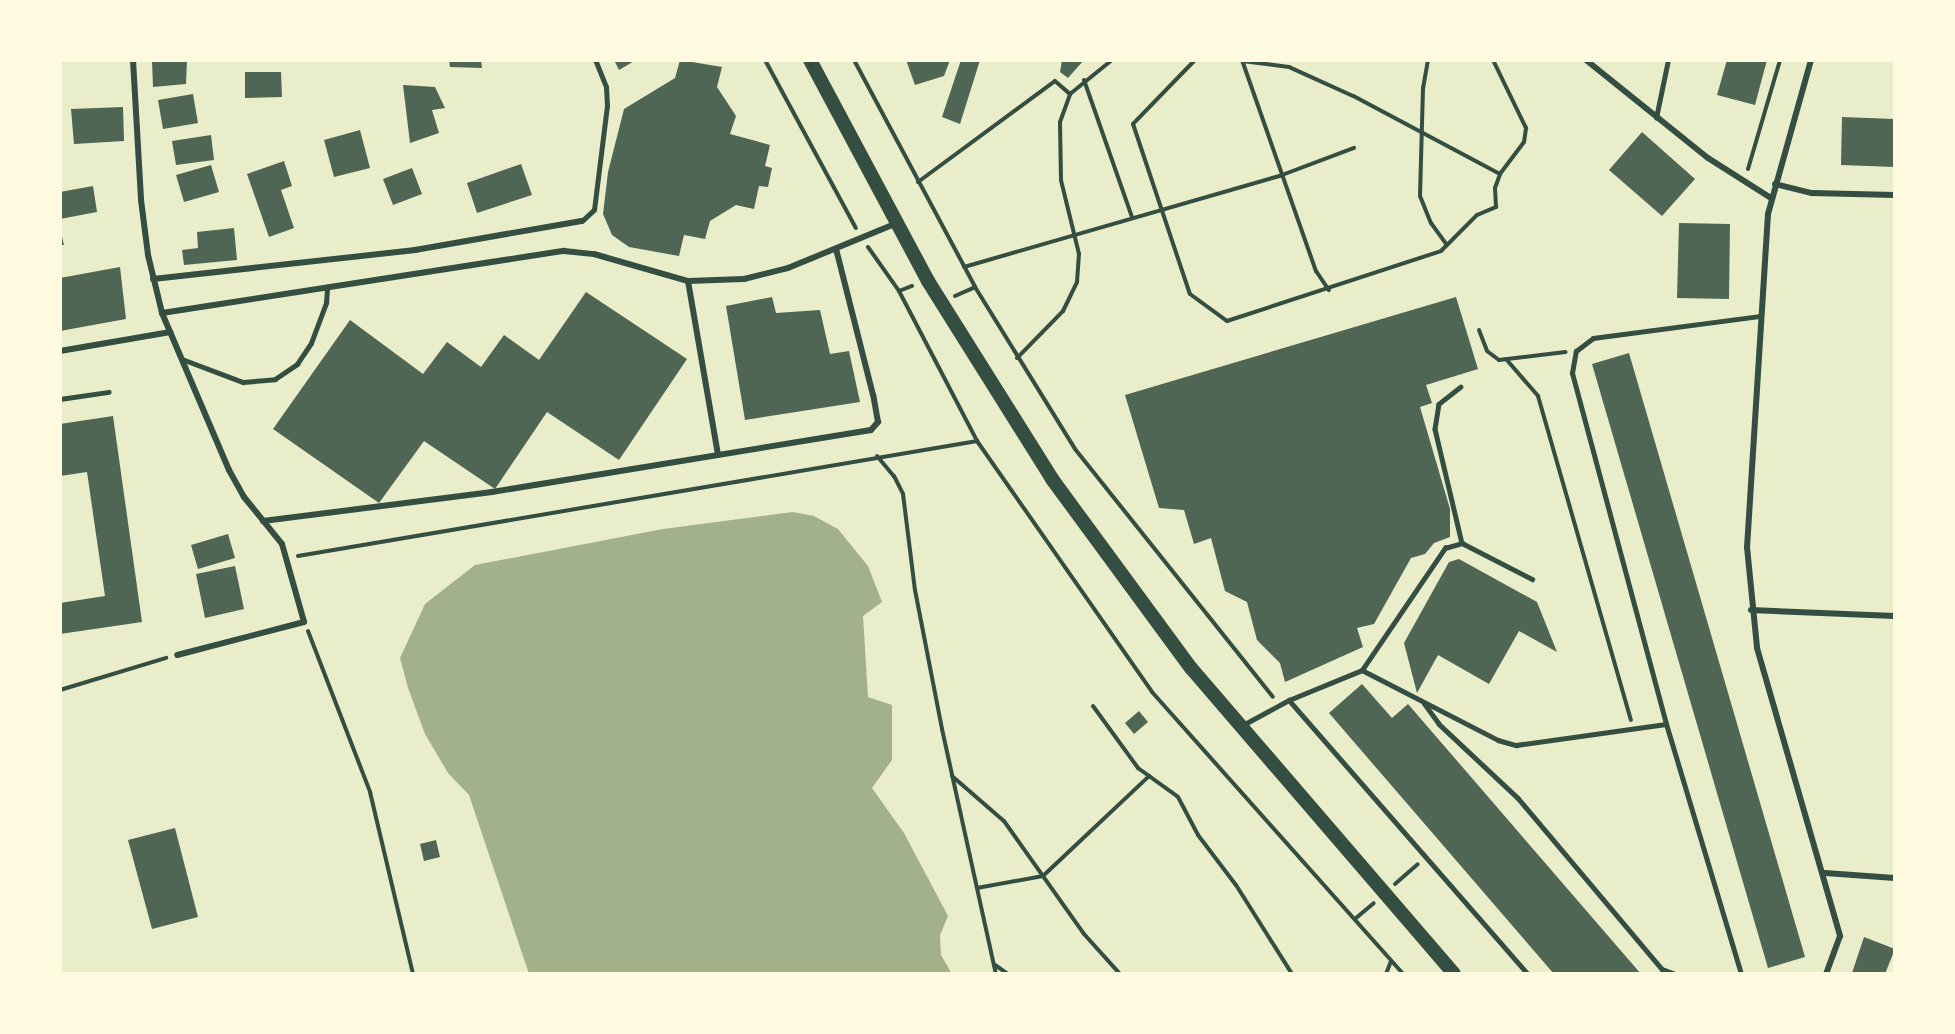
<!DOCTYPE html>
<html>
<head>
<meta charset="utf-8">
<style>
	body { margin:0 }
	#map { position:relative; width:1955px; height:1034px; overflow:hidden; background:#e9edc9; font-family:"Archivo Narrow",sans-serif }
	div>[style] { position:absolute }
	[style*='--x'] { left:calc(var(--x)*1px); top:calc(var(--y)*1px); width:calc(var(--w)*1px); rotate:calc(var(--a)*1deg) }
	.water>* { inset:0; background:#a3b18a }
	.building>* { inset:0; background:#4f6655 }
	.path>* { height:4px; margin:-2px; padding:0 2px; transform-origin:2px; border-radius:2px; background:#344e41 }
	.service>* { height:4.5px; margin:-2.25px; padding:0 2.25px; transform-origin:2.25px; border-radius:2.25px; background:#344e41 }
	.minor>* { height:6px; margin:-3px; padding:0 3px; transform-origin:3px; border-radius:3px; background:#344e41 }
	.primary>* { height:14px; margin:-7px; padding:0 7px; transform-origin:7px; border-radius:7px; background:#344e41 }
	span { translate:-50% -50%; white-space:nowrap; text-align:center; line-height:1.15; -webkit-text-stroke:6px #fefae0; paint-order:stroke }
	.frame { position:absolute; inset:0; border:62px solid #fefae0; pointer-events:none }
</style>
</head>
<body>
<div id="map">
	<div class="water">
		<div style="clip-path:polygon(793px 512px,814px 516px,838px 529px,868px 566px,882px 602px,863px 616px,868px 697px,892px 705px,892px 760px,872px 788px,904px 833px,948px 916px,940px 935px,941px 955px,952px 974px,529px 974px,469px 795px,448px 773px,425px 734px,408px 688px,400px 658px,425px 604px,475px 565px,663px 529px)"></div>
	</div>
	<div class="building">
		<div style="clip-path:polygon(152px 60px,187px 60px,186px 84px,153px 87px)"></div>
		<div style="clip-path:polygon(449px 60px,481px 60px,482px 68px,450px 67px)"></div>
		<div style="clip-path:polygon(614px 60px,636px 60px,619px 70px)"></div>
		<div style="clip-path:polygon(680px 60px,722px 67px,717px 87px,736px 116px,730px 134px,770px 145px,765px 166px,772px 168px,768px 187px,759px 186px,754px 209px,736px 205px,710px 221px,705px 239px,684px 235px,679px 256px,629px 247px,612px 235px,603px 214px,608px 172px,624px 109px,675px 78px)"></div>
		<div style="clip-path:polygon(906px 60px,950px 60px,944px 76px,915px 85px)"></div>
		<div style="clip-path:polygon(961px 60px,980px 60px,960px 124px,942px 117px)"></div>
		<div style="clip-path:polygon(1062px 60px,1084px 60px,1068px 78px,1060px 72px)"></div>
		<div style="clip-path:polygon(1727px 60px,1767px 60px,1755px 105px,1717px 95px)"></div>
		<div style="clip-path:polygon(245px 72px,281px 72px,282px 97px,245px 98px)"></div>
		<div style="clip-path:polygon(403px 85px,435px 87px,445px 108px,432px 110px,439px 133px,410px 143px)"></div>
		<div style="clip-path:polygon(193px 94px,198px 123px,163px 129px,158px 100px)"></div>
		<div style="clip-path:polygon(123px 107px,124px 141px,74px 144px,71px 109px)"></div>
		<div style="clip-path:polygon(1842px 117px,1895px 119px,1895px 167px,1841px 165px)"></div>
		<div style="clip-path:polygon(360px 130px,370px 168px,334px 177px,324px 140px)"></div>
		<div style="clip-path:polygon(1642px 132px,1695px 179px,1662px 216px,1609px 170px)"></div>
		<div style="clip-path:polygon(211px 135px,214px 160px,176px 165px,172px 141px)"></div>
		<div style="clip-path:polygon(284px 161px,292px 186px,281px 190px,294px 228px,269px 237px,247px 174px)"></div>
		<div style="clip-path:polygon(521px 164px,532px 195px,477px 213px,467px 183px)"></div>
		<div style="clip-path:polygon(211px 165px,219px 192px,184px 202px,176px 175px)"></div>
		<div style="clip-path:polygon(412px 168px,422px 194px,393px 205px,383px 179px)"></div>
		<div style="clip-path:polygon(93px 186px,97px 212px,60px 219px,60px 192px)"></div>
		<div style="clip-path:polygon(1679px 223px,1730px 224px,1729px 299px,1677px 298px)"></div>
		<div style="clip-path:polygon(234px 228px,237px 260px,184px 265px,182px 250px,198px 248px,197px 232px)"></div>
		<div style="clip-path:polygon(60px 229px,64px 245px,60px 245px)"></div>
		<div style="clip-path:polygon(120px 267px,126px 319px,60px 331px,60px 278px)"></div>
		<div style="clip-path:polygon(586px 292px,687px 359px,619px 460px,547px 412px,495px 489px,424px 441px,379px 503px,273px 429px,350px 320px,423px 374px,447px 342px,481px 367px,504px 335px,539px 360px)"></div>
		<div style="clip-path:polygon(772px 297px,776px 313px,820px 310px,830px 354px,849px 351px,860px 402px,745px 420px,726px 306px)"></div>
		<div style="clip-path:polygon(1456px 297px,1478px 369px,1426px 385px,1432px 403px,1420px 407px,1450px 509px,1450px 537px,1434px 543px,1425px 554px,1411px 558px,1374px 624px,1357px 628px,1363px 647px,1285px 682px,1280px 663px,1257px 640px,1247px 602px,1225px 591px,1211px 538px,1194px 544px,1184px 510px,1159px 508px,1125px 395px)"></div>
		<div style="clip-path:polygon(1629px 353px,1805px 957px,1768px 968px,1592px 364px)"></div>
		<div style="clip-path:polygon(113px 416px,142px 622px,60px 634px,60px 603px,105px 596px,87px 472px,60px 476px,60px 424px)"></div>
		<div style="clip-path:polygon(228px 534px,235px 558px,198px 569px,191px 545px)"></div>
		<div style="clip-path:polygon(1459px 559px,1537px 602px,1557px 652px,1519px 631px,1489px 684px,1438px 655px,1417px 693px,1404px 643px,1449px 562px)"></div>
		<div style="clip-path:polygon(235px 566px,244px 609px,205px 618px,196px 574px)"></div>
		<div style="clip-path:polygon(1362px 684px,1392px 718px,1408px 704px,1641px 974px,1554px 974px,1329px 713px)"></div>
		<div style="clip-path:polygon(1139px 711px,1148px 722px,1134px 734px,1125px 723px)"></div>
		<div style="clip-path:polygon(175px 828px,198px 917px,152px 929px,128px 840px)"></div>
		<div style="clip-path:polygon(436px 840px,440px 857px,424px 861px,420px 844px)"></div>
		<div style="clip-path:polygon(1864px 937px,1895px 949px,1885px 974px,1852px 973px)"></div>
	</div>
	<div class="path">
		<div style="--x:765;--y:60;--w:191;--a:61.6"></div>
		<div style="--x:854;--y:60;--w:257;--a:61.9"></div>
		<div style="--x:975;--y:287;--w:190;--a:58.3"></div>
		<div style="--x:1075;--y:449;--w:317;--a:51.4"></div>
		<div style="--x:1195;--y:60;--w:89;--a:134.1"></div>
		<div style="--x:1133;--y:124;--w:179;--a:71.5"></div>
		<div style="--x:1190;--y:294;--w:46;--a:36.1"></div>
		<div style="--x:1227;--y:321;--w:225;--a:-18.1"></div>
		<div style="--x:1441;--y:251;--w:51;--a:-45"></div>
		<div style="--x:1477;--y:215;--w:21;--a:-23"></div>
		<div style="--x:1496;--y:207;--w:19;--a:-93"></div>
		<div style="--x:1495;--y:188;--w:15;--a:-70"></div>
		<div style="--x:1500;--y:174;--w:166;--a:-152"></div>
		<div style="--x:1353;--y:96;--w:70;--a:-155.6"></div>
		<div style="--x:1289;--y:67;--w:47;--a:-172.7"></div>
		<div style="--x:1242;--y:60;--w:224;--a:70.7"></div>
		<div style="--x:1316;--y:271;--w:23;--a:56"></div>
		<div style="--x:1428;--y:60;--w:28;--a:100"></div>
		<div style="--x:1423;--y:88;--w:108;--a:91.6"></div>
		<div style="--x:1420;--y:196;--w:29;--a:68"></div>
		<div style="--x:1431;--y:223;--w:27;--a:54"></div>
		<div style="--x:1493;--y:60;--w:76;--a:64.1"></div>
		<div style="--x:1526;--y:128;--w:14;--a:98"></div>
		<div style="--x:1524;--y:142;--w:40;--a:127"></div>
		<div style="--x:1084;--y:80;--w:145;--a:70.7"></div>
		<div style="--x:1748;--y:169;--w:114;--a:-73.6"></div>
		<div style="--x:918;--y:182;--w:170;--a:-36.4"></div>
		<div style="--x:1055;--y:81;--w:20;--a:41"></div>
		<div style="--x:868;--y:247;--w:54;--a:54.8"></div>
		<div style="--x:899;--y:291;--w:169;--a:62.5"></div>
		<div style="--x:977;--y:441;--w:306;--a:55.1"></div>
		<div style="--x:1152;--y:692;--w:378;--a:48.3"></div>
		<div style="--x:964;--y:267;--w:331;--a:-16.1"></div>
		<div style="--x:1282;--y:175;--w:77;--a:-20.6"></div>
		<div style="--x:899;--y:291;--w:14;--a:-21"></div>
		<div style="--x:955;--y:296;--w:22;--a:-24"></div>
		<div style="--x:1479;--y:330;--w:22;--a:69"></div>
		<div style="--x:1487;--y:351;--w:15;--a:37"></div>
		<div style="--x:1499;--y:360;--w:67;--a:-6.8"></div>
		<div style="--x:1017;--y:358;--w:66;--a:-45.6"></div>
		<div style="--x:1063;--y:311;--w:32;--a:-64"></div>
		<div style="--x:1077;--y:282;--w:28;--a:-86"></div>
		<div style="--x:1079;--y:254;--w:76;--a:-103.7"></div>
		<div style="--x:1061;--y:180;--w:58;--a:-91"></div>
		<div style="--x:1060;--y:122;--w:30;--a:-70"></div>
		<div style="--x:1070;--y:94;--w:54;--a:-39"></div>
		<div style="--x:1506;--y:359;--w:49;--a:49.1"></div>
		<div style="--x:1538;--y:396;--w:337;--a:74"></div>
		<div style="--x:877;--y:456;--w:26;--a:50"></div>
		<div style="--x:894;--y:476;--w:20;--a:63"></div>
		<div style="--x:903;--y:494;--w:97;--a:82.9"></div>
		<div style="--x:915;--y:590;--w:142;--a:79"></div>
		<div style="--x:942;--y:729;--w:251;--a:77.6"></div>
		<div style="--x:298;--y:556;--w:689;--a:-9.61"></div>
		<div style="--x:60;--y:584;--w:6;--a:90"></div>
		<div style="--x:308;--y:631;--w:173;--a:68.9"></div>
		<div style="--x:370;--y:792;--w:187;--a:76.7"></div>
		<div style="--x:60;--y:690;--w:111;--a:-16.8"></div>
		<div style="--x:1093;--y:706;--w:77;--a:54"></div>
		<div style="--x:1138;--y:768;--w:49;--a:35.9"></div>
		<div style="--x:1178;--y:797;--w:43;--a:62.2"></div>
		<div style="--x:1198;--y:835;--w:63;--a:52.8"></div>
		<div style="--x:1236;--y:885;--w:105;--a:57.8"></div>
		<div style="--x:952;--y:776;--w:69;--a:40.9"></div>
		<div style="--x:1004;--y:821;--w:138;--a:54.7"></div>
		<div style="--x:1084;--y:934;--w:54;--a:48"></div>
		<div style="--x:1395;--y:884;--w:30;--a:-41"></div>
		<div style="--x:977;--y:888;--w:67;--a:-10.3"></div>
		<div style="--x:1043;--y:876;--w:146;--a:-43.3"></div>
		<div style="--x:1356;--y:918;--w:23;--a:-40"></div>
		<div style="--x:995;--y:965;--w:16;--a:35"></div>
		<div style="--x:1386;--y:974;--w:14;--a:-69"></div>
	</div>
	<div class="service">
		<div style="--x:1656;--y:118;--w:59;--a:-78.3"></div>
		<div style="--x:582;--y:221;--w:16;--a:-43"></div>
		<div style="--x:594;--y:210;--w:105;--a:-82.9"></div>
		<div style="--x:607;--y:106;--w:19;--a:-93"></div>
		<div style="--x:606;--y:87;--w:29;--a:-112"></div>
		<div style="--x:182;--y:359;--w:65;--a:20.7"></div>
		<div style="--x:243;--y:382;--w:32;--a:-5"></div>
		<div style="--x:275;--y:379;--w:27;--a:-34"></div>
		<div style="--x:297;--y:364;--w:25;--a:-56"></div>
		<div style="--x:311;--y:343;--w:43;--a:-69.4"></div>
		<div style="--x:326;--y:303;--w:16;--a:-86"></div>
		<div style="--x:1461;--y:387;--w:28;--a:142"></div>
		<div style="--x:1439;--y:404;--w:25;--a:99"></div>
		<div style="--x:1435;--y:429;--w:117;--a:76.7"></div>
		<div style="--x:60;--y:399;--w:49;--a:-8.3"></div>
		<div style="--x:1362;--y:670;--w:148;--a:-55.8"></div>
		<div style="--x:1445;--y:548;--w:18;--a:-16"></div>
		<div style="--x:1462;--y:543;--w:79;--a:27.2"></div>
		<div style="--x:1289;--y:700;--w:364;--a:48.9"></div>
		<div style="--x:1424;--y:703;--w:26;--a:54"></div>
		<div style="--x:1439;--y:724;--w:108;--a:43.1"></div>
		<div style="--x:1518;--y:798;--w:224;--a:49.9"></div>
		<div style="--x:1662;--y:969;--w:14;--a:21"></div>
		<div style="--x:1241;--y:726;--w:55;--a:-28.4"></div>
		<div style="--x:1289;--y:700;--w:79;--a:-22.3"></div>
		<div style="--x:1362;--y:670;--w:153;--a:27.2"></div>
		<div style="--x:1498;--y:740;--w:19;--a:16"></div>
		<div style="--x:1516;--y:745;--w:151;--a:-8"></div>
		<div style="--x:1741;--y:974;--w:261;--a:-106.7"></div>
		<div style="--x:1666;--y:724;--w:363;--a:-105"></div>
		<div style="--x:1572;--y:373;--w:22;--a:-80"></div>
		<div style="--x:1576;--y:351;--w:21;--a:-37"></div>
		<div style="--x:1593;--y:338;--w:169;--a:-7.5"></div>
	</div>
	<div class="minor">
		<div style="--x:133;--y:60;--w:140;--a:86.7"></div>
		<div style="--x:141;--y:200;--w:55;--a:82.7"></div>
		<div style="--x:148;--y:255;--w:60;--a:76.4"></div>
		<div style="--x:162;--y:313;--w:171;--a:66.9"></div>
		<div style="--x:229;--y:470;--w:31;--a:61"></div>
		<div style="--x:244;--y:497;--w:60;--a:51"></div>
		<div style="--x:282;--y:544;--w:81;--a:74.2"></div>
		<div style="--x:304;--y:622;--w:131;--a:165.4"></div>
		<div style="--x:1586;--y:60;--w:156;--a:38.8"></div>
		<div style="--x:1708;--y:158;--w:75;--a:32.4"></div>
		<div style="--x:1811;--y:60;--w:160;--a:105.6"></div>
		<div style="--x:1768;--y:214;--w:334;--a:93.6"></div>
		<div style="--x:1747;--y:547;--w:101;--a:84.3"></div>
		<div style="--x:1757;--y:648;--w:300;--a:73.9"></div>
		<div style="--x:1840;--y:936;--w:40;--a:110.2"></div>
		<div style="--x:1775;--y:184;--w:38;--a:14"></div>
		<div style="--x:1812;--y:193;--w:83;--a:1.4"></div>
		<div style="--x:153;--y:279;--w:264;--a:-6.3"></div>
		<div style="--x:415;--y:250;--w:169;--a:-9.9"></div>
		<div style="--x:688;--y:281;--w:176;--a:80.2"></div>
		<div style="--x:162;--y:313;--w:407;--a:-8.8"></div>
		<div style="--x:564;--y:251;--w:30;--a:6"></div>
		<div style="--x:594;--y:254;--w:98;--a:16"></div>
		<div style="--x:688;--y:281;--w:56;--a:-2"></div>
		<div style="--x:744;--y:279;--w:45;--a:-14"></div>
		<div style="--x:788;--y:268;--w:118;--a:-22.4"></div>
		<div style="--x:60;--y:351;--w:112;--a:-9.8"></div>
		<div style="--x:263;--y:521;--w:231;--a:-7.2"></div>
		<div style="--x:492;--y:492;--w:384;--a:-9.3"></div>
		<div style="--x:871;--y:430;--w:11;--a:-49"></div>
		<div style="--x:878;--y:422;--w:27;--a:-100"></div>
		<div style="--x:873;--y:395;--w:151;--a:-104.2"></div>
		<div style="--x:1751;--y:610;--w:144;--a:2.4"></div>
		<div style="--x:1825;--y:873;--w:70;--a:4.1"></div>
	</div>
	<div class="primary">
		<div style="--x:810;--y:60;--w:251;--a:61.9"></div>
		<div style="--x:928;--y:281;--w:234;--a:57.9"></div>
		<div style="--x:1052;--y:479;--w:235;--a:53.7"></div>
		<div style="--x:1191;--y:668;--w:403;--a:49.3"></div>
	</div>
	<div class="frame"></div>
</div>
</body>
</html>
